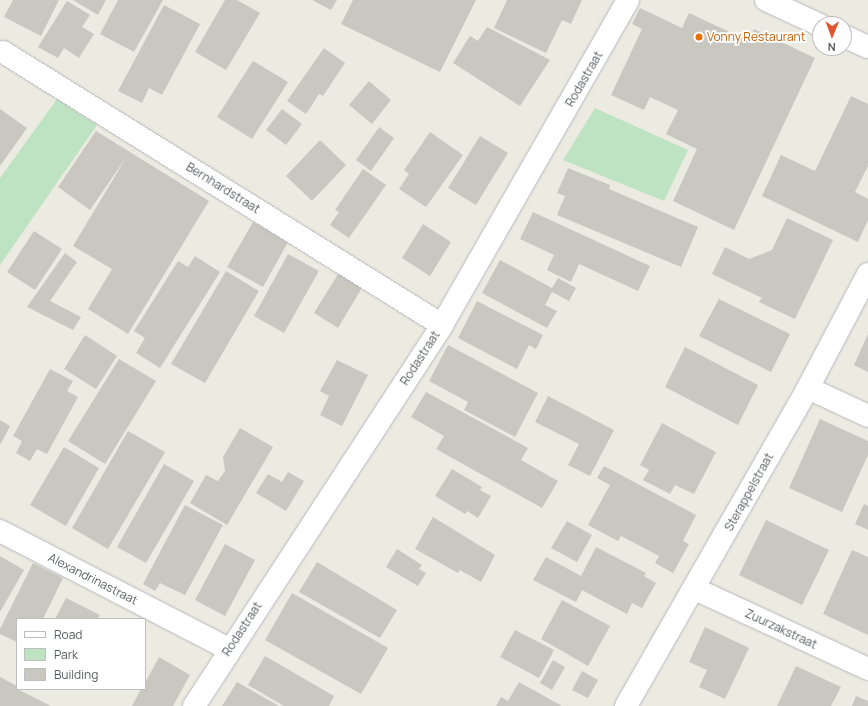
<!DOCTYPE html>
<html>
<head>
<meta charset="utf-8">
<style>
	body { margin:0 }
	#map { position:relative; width:868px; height:706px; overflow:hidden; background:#ecebe1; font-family:Manrope,sans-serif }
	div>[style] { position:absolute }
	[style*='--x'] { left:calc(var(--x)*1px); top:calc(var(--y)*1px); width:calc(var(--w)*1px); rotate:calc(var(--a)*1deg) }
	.green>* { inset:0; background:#bee3c2 }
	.building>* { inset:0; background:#c8c7c0 }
	.roads { filter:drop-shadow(0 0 1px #b6b8bd) drop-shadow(0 0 1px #b6b8bd) }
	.minor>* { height:22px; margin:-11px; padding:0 11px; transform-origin:11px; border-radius:11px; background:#fff }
	.dots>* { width:11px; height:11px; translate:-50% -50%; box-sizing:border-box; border:2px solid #fff; border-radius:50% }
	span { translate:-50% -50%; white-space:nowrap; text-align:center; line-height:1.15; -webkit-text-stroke:3.5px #fff; paint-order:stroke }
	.food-label { font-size:12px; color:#c56008 }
	.left { translate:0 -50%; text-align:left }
	.street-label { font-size:12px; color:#595c61 }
	.legend { position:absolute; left:16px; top:618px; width:130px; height:72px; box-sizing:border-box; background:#fff; border:1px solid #bdbec0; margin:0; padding:5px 7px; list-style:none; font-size:12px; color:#595c61 }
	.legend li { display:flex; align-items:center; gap:8px; height:20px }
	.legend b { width:20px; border:1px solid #bdbec0 }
	.north { position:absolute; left:812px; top:16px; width:40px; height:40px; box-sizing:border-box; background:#fff; border:1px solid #bdbec0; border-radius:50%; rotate:181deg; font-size:11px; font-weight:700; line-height:16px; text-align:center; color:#595c61 }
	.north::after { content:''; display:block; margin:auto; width:14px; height:18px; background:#e15432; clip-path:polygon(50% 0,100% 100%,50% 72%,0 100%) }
</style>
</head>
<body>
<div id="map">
	<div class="green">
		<div style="clip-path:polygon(57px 99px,97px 125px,0 265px,0 178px)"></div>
		<div style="clip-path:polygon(595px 108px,688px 150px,664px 201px,563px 160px)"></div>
	</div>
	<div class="building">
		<div style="clip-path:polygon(13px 0,59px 0,41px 36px,4px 17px)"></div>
		<div style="clip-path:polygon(73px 0,106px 0,98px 15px)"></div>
		<div style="clip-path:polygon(118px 0,163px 0,134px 52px,100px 34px)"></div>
		<div style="clip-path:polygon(225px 0,237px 0,260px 13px,226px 70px,195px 52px)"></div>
		<div style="clip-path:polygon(312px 0,337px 0,331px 10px)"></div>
		<div style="clip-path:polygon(353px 0,476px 0,440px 72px,341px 24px)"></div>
		<div style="clip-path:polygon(507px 0,582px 0,571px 24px,562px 20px,546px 53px,494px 28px)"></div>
		<div style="clip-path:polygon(67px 1px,90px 15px,82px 27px,94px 34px,79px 58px,64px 48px,58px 58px,38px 47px)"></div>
		<div style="clip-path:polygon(164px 5px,200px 24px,162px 95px,149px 88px,142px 103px,118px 91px)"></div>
		<div style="clip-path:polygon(640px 8px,682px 28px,689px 13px,749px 41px,754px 29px,815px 58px,734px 230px,673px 201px,697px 149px,666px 134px,678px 110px,650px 97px,644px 110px,611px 95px,642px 29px,632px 24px)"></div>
		<div style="clip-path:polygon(487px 27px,550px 60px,520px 106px,453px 63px,470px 36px,478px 41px)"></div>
		<div style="clip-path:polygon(324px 48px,345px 63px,323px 96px,319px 94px,306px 114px,287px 101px)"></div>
		<div style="clip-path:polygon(253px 61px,288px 82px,252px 139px,217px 117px)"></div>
		<div style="clip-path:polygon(369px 81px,391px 100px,372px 124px,349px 105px)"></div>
		<div style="clip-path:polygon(851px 96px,868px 104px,868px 166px,855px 192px,868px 199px,868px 220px,858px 242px,762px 196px,781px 155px,815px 171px)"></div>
		<div style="clip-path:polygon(0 109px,27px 128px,0 166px)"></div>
		<div style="clip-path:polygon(282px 109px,302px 124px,286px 145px,266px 130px)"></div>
		<div style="clip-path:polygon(379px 127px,394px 138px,371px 171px,356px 160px)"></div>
		<div style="clip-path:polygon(96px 131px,209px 201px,128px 334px,88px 309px,112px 269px,73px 246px,127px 156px,90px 210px,58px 187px)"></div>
		<div style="clip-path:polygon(430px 132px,463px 155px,426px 207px,399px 189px,409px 174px,404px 170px)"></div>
		<div style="clip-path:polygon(480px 136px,508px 153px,476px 205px,448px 188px)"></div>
		<div style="clip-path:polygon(320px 140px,346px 165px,312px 201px,286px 176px)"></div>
		<div style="clip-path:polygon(568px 168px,610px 185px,609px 189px,698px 227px,681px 267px,557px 215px,565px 196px,557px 193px)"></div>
		<div style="clip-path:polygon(363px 169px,386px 185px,349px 238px,330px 225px,339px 212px,335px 210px)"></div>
		<div style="clip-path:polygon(533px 212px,650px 266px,638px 291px,579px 264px,571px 282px,547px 270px,554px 255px,520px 239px)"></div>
		<div style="clip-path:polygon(787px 218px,833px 240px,795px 319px,759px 302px,762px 298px,712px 274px,725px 247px,749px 259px,772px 250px)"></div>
		<div style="clip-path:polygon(253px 222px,288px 242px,263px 287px,227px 267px)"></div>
		<div style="clip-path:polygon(423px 224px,451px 242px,430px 276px,402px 258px)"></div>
		<div style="clip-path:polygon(34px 231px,62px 249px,35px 290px,7px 272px)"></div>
		<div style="clip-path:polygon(65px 253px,77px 262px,50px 301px,81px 317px,73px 330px,27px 307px)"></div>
		<div style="clip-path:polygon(288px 254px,319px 271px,284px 333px,254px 316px)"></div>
		<div style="clip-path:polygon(195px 256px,220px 272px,160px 368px,136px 353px,145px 338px,134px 331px,178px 261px,188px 267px)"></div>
		<div style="clip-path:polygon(500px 260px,552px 288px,558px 278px,576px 288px,569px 301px,552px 292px,545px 305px,557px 311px,547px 328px,482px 293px)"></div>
		<div style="clip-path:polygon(226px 271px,259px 291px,205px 383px,171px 364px)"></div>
		<div style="clip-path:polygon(340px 271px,363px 286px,338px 328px,314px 313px)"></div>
		<div style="clip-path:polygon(719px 299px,790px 334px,771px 372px,699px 336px)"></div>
		<div style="clip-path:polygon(477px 301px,543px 335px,536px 349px,529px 345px,517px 369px,458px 338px)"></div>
		<div style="clip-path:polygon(868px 334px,868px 372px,854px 365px)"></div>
		<div style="clip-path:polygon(85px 335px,117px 356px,96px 389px,64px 369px)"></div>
		<div style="clip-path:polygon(448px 345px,538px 393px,515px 437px,464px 410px,468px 402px,429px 381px)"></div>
		<div style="clip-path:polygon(685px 347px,758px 385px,738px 425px,665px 387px)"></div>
		<div style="clip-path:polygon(119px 359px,156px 381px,105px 464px,68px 441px)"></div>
		<div style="clip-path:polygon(337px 360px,368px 375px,342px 426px,320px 415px,329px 396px,320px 391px)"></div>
		<div style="clip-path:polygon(50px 369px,73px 381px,67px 391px,78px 397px,47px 454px,37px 449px,30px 461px,16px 453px,22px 441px,13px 436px)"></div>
		<div style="clip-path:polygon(426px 392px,528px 448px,521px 460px,558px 481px,542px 508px,436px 449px,444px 436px,411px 417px)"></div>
		<div style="clip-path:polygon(548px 396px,614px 430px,590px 476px,568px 465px,579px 444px,535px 422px)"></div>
		<div style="clip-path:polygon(820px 419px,868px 441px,868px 455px,842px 512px,789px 488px)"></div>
		<div style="clip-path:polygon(0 420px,10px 426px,0 445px)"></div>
		<div style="clip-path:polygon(662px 423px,716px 452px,694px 494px,675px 485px,670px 494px,643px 480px,649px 470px,640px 465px)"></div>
		<div style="clip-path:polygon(240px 428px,273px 447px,227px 525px,190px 503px,206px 475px,218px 481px,225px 471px,223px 457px)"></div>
		<div style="clip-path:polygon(128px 431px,165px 452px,108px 549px,72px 528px)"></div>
		<div style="clip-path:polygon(64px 447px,99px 468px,66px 526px,30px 505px)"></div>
		<div style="clip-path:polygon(164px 464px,194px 481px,146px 563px,117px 547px)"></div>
		<div style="clip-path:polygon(604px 466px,696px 515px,683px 541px,689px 544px,673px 573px,655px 563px,659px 556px,621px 536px,618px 541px,588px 525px,610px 485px,597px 478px)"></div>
		<div style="clip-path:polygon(452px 469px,482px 487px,480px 490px,491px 496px,478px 518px,467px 511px,465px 514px,435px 496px)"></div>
		<div style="clip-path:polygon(288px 472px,304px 481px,286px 511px,256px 493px,268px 474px,282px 482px)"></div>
		<div style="clip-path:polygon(864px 504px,868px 506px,868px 530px,855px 524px)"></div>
		<div style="clip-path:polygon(185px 505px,223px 525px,185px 595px,160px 583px,155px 591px,143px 584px)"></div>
		<div style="clip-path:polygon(433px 517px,495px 555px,481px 582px,460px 570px,458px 573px,415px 549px)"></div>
		<div style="clip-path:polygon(766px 520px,829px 550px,802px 605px,739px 575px)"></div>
		<div style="clip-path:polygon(567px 521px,592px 535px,577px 562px,551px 548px)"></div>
		<div style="clip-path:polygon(225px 544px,255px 560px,225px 616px,195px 600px)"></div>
		<div style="clip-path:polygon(596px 547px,646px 573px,644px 576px,656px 583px,642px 608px,632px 603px,627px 614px,582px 590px,576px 602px,533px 580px,546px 557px,581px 576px)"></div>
		<div style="clip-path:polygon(397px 549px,422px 565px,419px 569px,426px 573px,418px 586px,386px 567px)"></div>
		<div style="clip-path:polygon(852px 550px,868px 557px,868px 635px,823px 614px)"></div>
		<div style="clip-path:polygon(0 556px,24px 570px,0 612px)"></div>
		<div style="clip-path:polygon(317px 562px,397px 610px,380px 638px,299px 592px)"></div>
		<div style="clip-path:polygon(33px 563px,63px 578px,43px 619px,17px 619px,17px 642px,0 634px,0 629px)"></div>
		<div style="clip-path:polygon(292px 593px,388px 648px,361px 694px,265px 640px)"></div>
		<div style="clip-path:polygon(66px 598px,100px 615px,98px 619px,55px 619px)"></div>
		<div style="clip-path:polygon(562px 600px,610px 626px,588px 666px,541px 639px)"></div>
		<div style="clip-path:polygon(705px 627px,749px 648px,725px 699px,699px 687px,707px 670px,689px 662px)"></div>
		<div style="clip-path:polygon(515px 630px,554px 650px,539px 678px,500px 657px)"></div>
		<div style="clip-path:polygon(265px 656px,334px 696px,329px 706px,284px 706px,248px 685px)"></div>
		<div style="clip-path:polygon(159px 657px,190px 675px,173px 706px,132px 706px,141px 689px,145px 689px,145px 683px)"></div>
		<div style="clip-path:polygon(553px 660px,565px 667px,552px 690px,540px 683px)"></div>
		<div style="clip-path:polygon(796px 666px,841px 687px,831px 706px,777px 706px)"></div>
		<div style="clip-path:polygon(582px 671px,598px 680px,588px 698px,572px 690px)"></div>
		<div style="clip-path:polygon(0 677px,17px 686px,17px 689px,51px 706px,0 706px)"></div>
		<div style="clip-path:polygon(237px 682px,279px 706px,222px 706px)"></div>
		<div style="clip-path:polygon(519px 682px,562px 706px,496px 706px,501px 697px,508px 701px)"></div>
		<div style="clip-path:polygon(856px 696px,868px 701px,868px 706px,852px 706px)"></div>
	</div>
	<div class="roads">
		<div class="minor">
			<div style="--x:766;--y:0;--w:60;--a:24.8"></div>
			<div style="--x:844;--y:36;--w:26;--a:25"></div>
			<div style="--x:3;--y:52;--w:517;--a:31.88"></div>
			<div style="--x:808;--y:388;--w:66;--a:25"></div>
			<div style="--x:0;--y:531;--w:258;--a:27.3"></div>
			<div style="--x:695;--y:589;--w:191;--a:24.8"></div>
			<div style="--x:194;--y:706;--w:455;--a:-56.9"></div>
			<div style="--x:442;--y:325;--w:374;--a:-60.2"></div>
			<div style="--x:626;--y:706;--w:366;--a:-60.2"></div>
			<div style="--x:808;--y:388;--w:129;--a:-62.2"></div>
		</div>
	</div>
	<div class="dots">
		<div style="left:699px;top:37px;background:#e8710a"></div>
	</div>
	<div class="food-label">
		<span class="left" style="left:707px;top:37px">Vonny Restaurant</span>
	</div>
	<div class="street-label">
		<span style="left:584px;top:79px;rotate:-60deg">Rodastraat</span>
		<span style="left:223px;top:188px;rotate:32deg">Bernhardstraat</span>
		<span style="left:420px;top:358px;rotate:-57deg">Rodastraat</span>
		<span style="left:749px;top:492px;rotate:-61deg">Sterappelstraat</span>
		<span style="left:93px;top:579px;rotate:27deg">Alexandrinastraat</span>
		<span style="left:242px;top:629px;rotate:-57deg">Rodastraat</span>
		<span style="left:781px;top:629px;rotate:25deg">Zuurzakstraat</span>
	</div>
	<ul class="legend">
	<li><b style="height:5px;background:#fff"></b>Road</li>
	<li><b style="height:11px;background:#bee3c2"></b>Park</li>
	<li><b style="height:11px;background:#c8c7c0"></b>Building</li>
	</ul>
	<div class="north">N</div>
</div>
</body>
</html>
